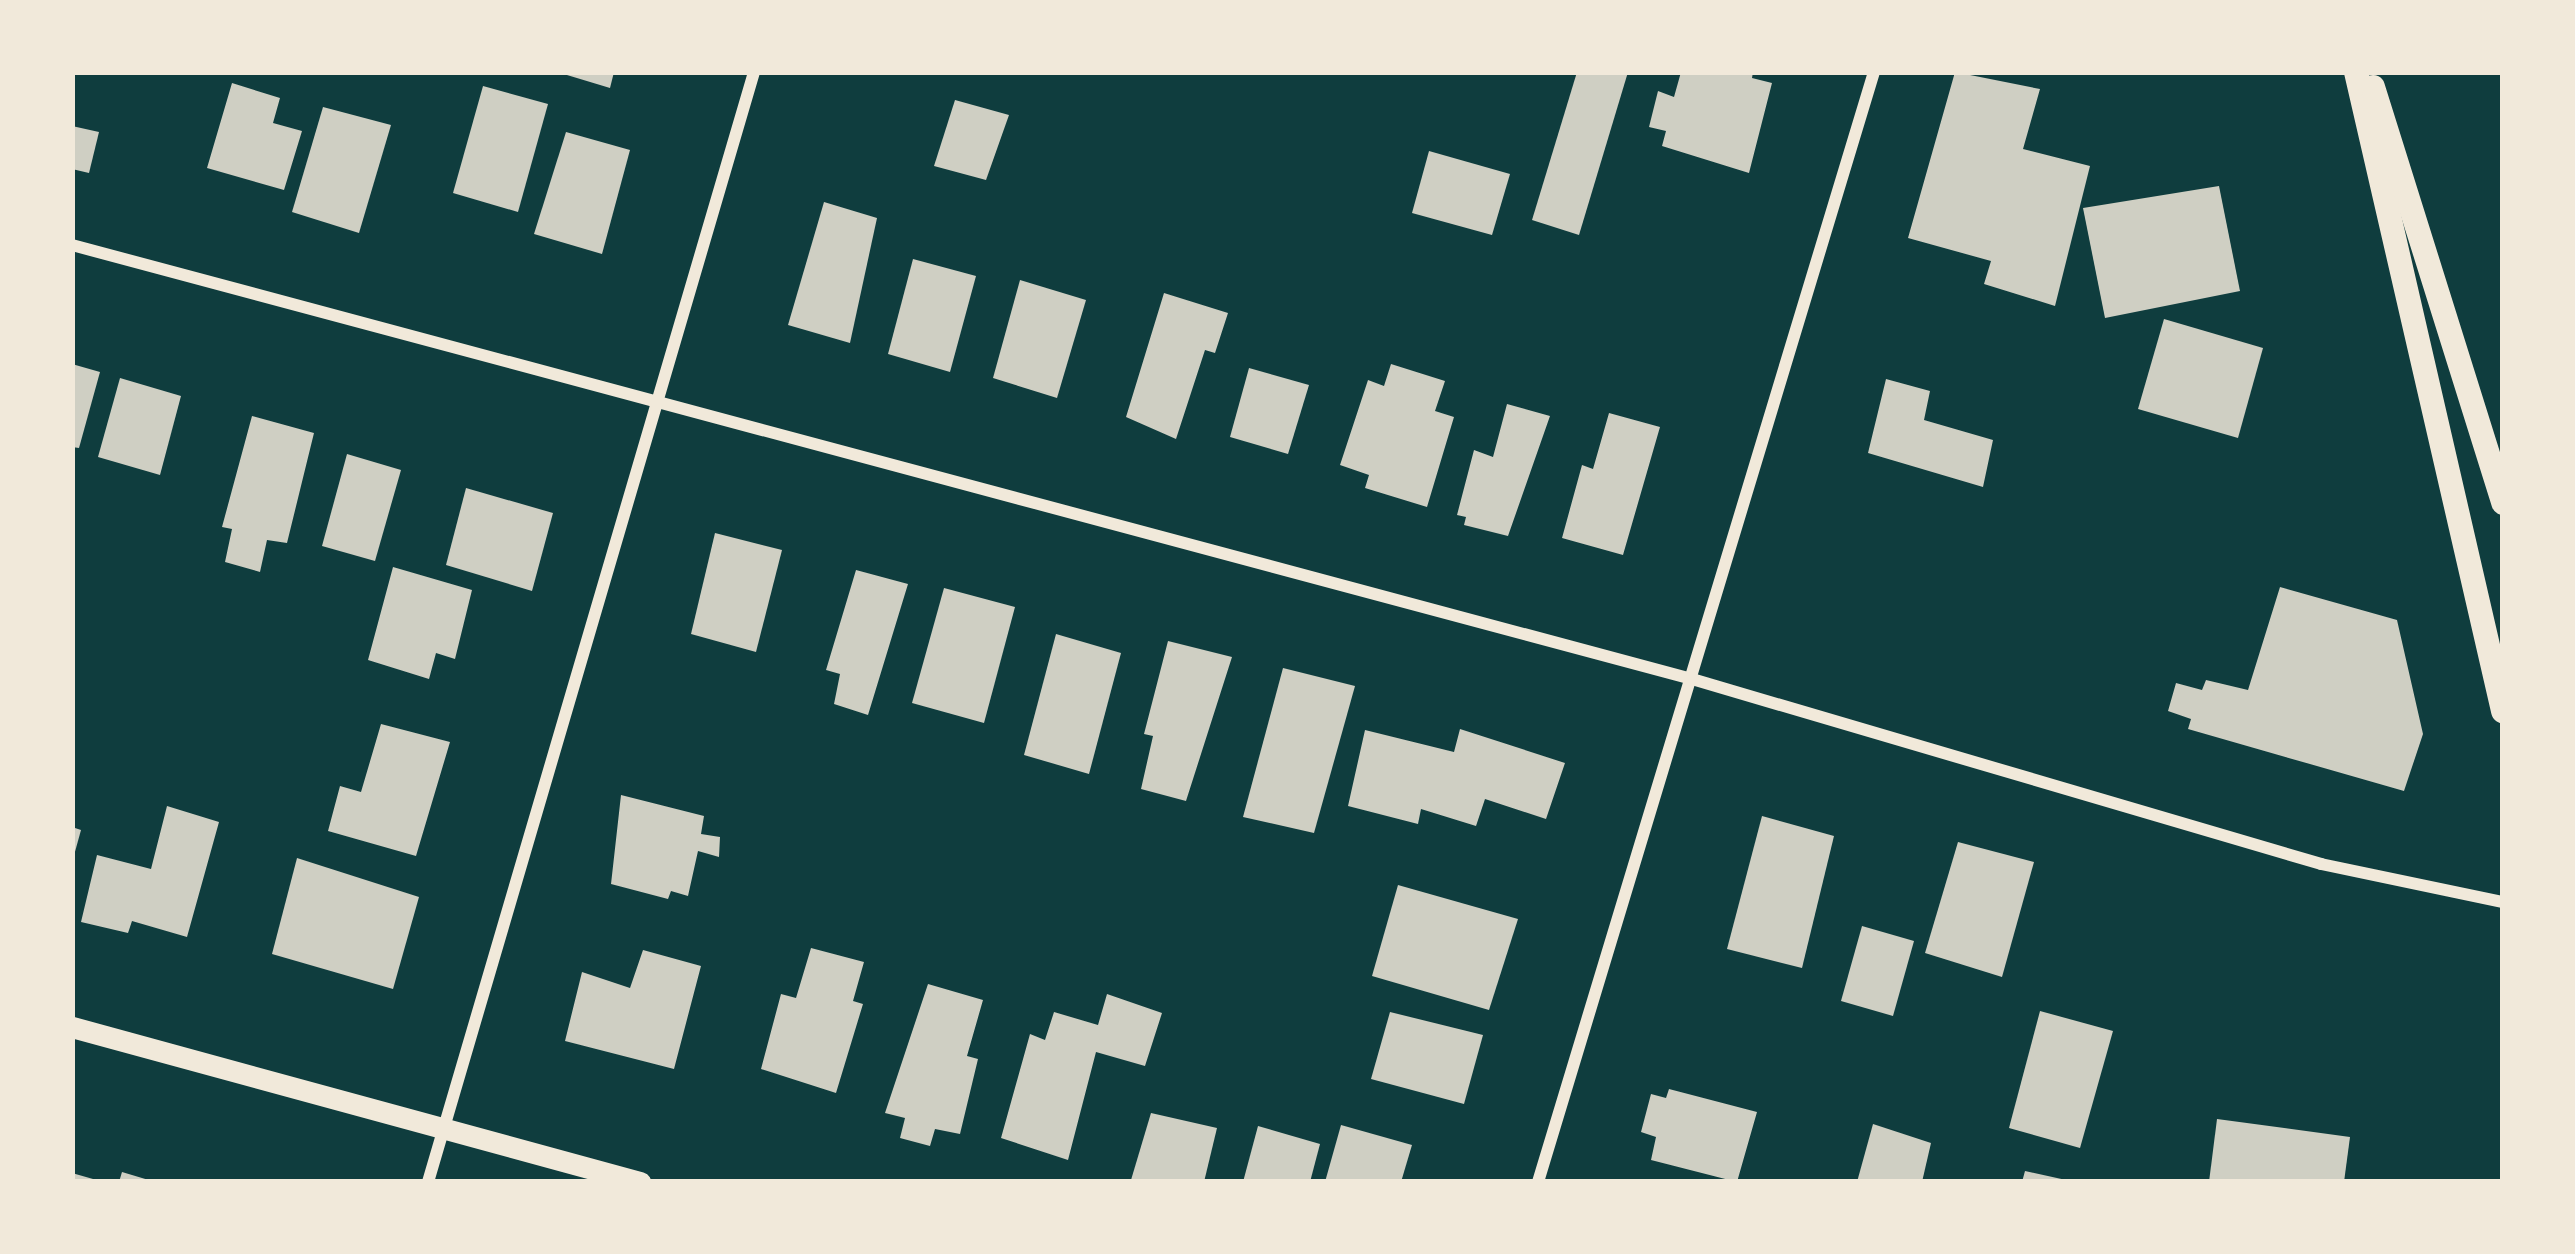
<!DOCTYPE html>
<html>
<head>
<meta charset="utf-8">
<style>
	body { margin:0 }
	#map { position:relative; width:2575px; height:1254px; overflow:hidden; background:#0f3d3e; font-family:"Alegreya Sans",sans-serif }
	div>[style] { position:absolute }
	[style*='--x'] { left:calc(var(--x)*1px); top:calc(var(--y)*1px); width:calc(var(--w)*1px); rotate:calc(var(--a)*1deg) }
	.building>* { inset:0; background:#cfcfc3 }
	.minor>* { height:12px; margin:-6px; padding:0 6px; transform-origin:6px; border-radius:6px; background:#f1e9da }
	.tertiary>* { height:21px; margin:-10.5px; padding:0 10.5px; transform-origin:10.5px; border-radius:10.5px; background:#f1e9da }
	.secondary>* { height:24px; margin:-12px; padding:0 12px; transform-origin:12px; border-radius:12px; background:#f1e9da }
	span { translate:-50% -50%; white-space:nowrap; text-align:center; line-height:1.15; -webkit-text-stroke:10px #f1e9da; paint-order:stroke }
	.frame { position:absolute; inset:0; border:75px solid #f1e9da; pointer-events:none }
</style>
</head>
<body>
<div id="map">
	<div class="building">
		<div style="clip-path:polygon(557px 72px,614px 72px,610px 88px)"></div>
		<div style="clip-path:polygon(1577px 72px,1628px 72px,1579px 235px,1532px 220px)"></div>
		<div style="clip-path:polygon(1681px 72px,1753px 72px,1752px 78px,1772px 83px,1749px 173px,1662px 146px,1666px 131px,1649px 127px,1658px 91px,1674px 97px)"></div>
		<div style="clip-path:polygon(1955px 72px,2040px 89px,2023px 149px,2090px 166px,2055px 306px,1984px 284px,1991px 261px,1908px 238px)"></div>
		<div style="clip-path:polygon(232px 83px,280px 98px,273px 123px,302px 131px,284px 190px,207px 168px)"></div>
		<div style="clip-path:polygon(483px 86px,548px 104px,518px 212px,453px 193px)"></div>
		<div style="clip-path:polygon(955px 100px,1009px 115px,986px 180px,934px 166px)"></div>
		<div style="clip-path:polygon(323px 107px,391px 125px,359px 233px,292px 212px)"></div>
		<div style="clip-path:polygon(72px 126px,99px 132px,89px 173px,72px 169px)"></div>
		<div style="clip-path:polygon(566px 132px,630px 150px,602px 254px,534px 234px)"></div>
		<div style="clip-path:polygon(1429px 151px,1510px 174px,1492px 235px,1412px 213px)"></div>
		<div style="clip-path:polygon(2219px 186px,2240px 291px,2105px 318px,2083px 208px)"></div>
		<div style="clip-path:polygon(824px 202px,877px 218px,850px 343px,788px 325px)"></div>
		<div style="clip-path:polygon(913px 259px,976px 276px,950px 372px,888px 354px)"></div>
		<div style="clip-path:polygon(1020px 280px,1086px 300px,1057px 398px,993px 378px)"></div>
		<div style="clip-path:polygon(1164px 293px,1228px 313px,1215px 353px,1205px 350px,1176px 439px,1126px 417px)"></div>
		<div style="clip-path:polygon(2164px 319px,2263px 348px,2238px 438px,2138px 409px)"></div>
		<div style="clip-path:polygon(72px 364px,100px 372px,79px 448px,72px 447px)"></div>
		<div style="clip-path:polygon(1391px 364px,1445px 381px,1435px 411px,1454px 417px,1427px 507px,1365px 488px,1369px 475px,1340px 465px,1368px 380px,1384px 386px)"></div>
		<div style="clip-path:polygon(1249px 368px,1309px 385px,1288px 454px,1230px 437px)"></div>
		<div style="clip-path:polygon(120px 378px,181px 396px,160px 475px,98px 457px)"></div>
		<div style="clip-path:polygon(1886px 379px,1930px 391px,1924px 420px,1993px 440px,1983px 487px,1868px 453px)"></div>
		<div style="clip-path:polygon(1507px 404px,1550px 416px,1508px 536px,1464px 525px,1466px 517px,1457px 515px,1474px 450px,1493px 457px)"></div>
		<div style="clip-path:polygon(1609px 413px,1660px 427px,1623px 555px,1562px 538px,1582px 465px,1593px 469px)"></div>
		<div style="clip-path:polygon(252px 416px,314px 433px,287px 543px,267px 540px,260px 572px,225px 562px,232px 529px,222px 527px)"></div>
		<div style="clip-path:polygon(347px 454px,401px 470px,375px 561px,322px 546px)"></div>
		<div style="clip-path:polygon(466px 488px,553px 513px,532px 591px,446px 565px)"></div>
		<div style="clip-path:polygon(715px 533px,782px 550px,756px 652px,691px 634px)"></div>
		<div style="clip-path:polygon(393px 567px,472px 590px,455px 659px,436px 653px,429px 679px,368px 660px)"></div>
		<div style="clip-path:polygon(856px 570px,908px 584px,868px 715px,834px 704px,840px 674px,826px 670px)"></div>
		<div style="clip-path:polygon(2280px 587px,2397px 620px,2423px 734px,2404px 791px,2188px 729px,2191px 719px,2168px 711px,2176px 683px,2202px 690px,2206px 680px,2248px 690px)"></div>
		<div style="clip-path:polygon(944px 588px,1015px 607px,984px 723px,912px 703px)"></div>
		<div style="clip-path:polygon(1056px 634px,1121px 653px,1089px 774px,1024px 755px)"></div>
		<div style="clip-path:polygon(1168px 641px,1232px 657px,1186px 801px,1141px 789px,1153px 736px,1144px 734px)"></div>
		<div style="clip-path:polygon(1283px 668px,1355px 686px,1314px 833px,1243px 817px)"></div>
		<div style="clip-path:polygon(381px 724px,450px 742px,416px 856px,328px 831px,340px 786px,361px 792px)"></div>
		<div style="clip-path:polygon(1460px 729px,1565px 763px,1546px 819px,1485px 799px,1476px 826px,1421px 809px,1418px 824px,1348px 806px,1365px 730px,1454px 752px)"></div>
		<div style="clip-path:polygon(621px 795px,704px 816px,701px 834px,720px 837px,719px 857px,698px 851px,688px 896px,671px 891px,668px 899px,611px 884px)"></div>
		<div style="clip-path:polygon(167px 806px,219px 822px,187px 937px,132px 921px,128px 933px,81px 922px,97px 855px,151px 869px)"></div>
		<div style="clip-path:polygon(1762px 816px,1834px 836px,1802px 968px,1727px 949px)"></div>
		<div style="clip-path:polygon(72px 827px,81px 830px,73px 859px,72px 858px)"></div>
		<div style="clip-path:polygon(1958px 842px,2034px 862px,2002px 977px,1925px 953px)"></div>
		<div style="clip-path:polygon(297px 858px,419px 897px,393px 989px,272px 954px)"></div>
		<div style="clip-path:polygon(1398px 885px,1518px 919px,1489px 1010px,1372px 976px)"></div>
		<div style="clip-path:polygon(1862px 926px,1914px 941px,1893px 1016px,1841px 1001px)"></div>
		<div style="clip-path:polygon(811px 948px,864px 962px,853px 1001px,863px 1004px,836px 1093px,761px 1069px,781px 994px,796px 998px)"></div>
		<div style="clip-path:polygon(643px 950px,701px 966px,674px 1069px,565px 1041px,582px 972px,630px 988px)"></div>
		<div style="clip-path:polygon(928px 984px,983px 1000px,967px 1056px,978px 1059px,960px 1134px,935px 1129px,930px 1146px,900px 1138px,905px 1118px,885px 1113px)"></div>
		<div style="clip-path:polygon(1107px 994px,1162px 1013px,1145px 1066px,1096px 1052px,1068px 1160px,1001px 1138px,1030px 1034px,1045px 1040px,1054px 1012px,1098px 1025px)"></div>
		<div style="clip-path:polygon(2040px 1011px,2113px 1031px,2080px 1148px,2009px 1128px)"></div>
		<div style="clip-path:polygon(1390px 1012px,1483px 1035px,1464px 1104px,1371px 1079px)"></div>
		<div style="clip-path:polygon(1669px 1089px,1757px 1112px,1737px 1182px,1651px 1160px,1656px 1137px,1641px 1132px,1651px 1094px,1666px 1098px)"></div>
		<div style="clip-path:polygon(1151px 1113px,1217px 1128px,1204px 1182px,1131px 1180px)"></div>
		<div style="clip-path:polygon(2217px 1119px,2350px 1137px,2344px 1182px,2209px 1182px)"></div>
		<div style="clip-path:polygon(1873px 1124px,1931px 1143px,1922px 1182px,1857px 1182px)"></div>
		<div style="clip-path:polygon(1341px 1125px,1412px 1145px,1401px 1182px,1325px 1182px)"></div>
		<div style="clip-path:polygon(1258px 1126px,1320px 1144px,1310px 1182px,1243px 1182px)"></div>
		<div style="clip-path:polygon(2025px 1171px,2066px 1180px,2065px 1182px,2022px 1182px)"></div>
		<div style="clip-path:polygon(122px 1172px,152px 1181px,151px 1182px,119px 1182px)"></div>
		<div style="clip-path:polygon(72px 1173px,100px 1181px,99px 1182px,72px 1182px)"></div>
	</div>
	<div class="minor">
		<div style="--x:72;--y:245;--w:1677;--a:15"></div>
		<div style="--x:1692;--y:679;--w:656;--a:16.39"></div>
		<div style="--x:2321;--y:864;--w:186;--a:11.8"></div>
		<div style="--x:428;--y:1182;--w:1157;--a:-73.63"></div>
		<div style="--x:1538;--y:1182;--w:1160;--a:-73.16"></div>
	</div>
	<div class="tertiary">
		<div style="--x:72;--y:1027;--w:589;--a:15.26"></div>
	</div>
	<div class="secondary">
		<div style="--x:2356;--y:72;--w:656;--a:77.04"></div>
		<div style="--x:2373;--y:87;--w:436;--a:72.6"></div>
	</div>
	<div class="frame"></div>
</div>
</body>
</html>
